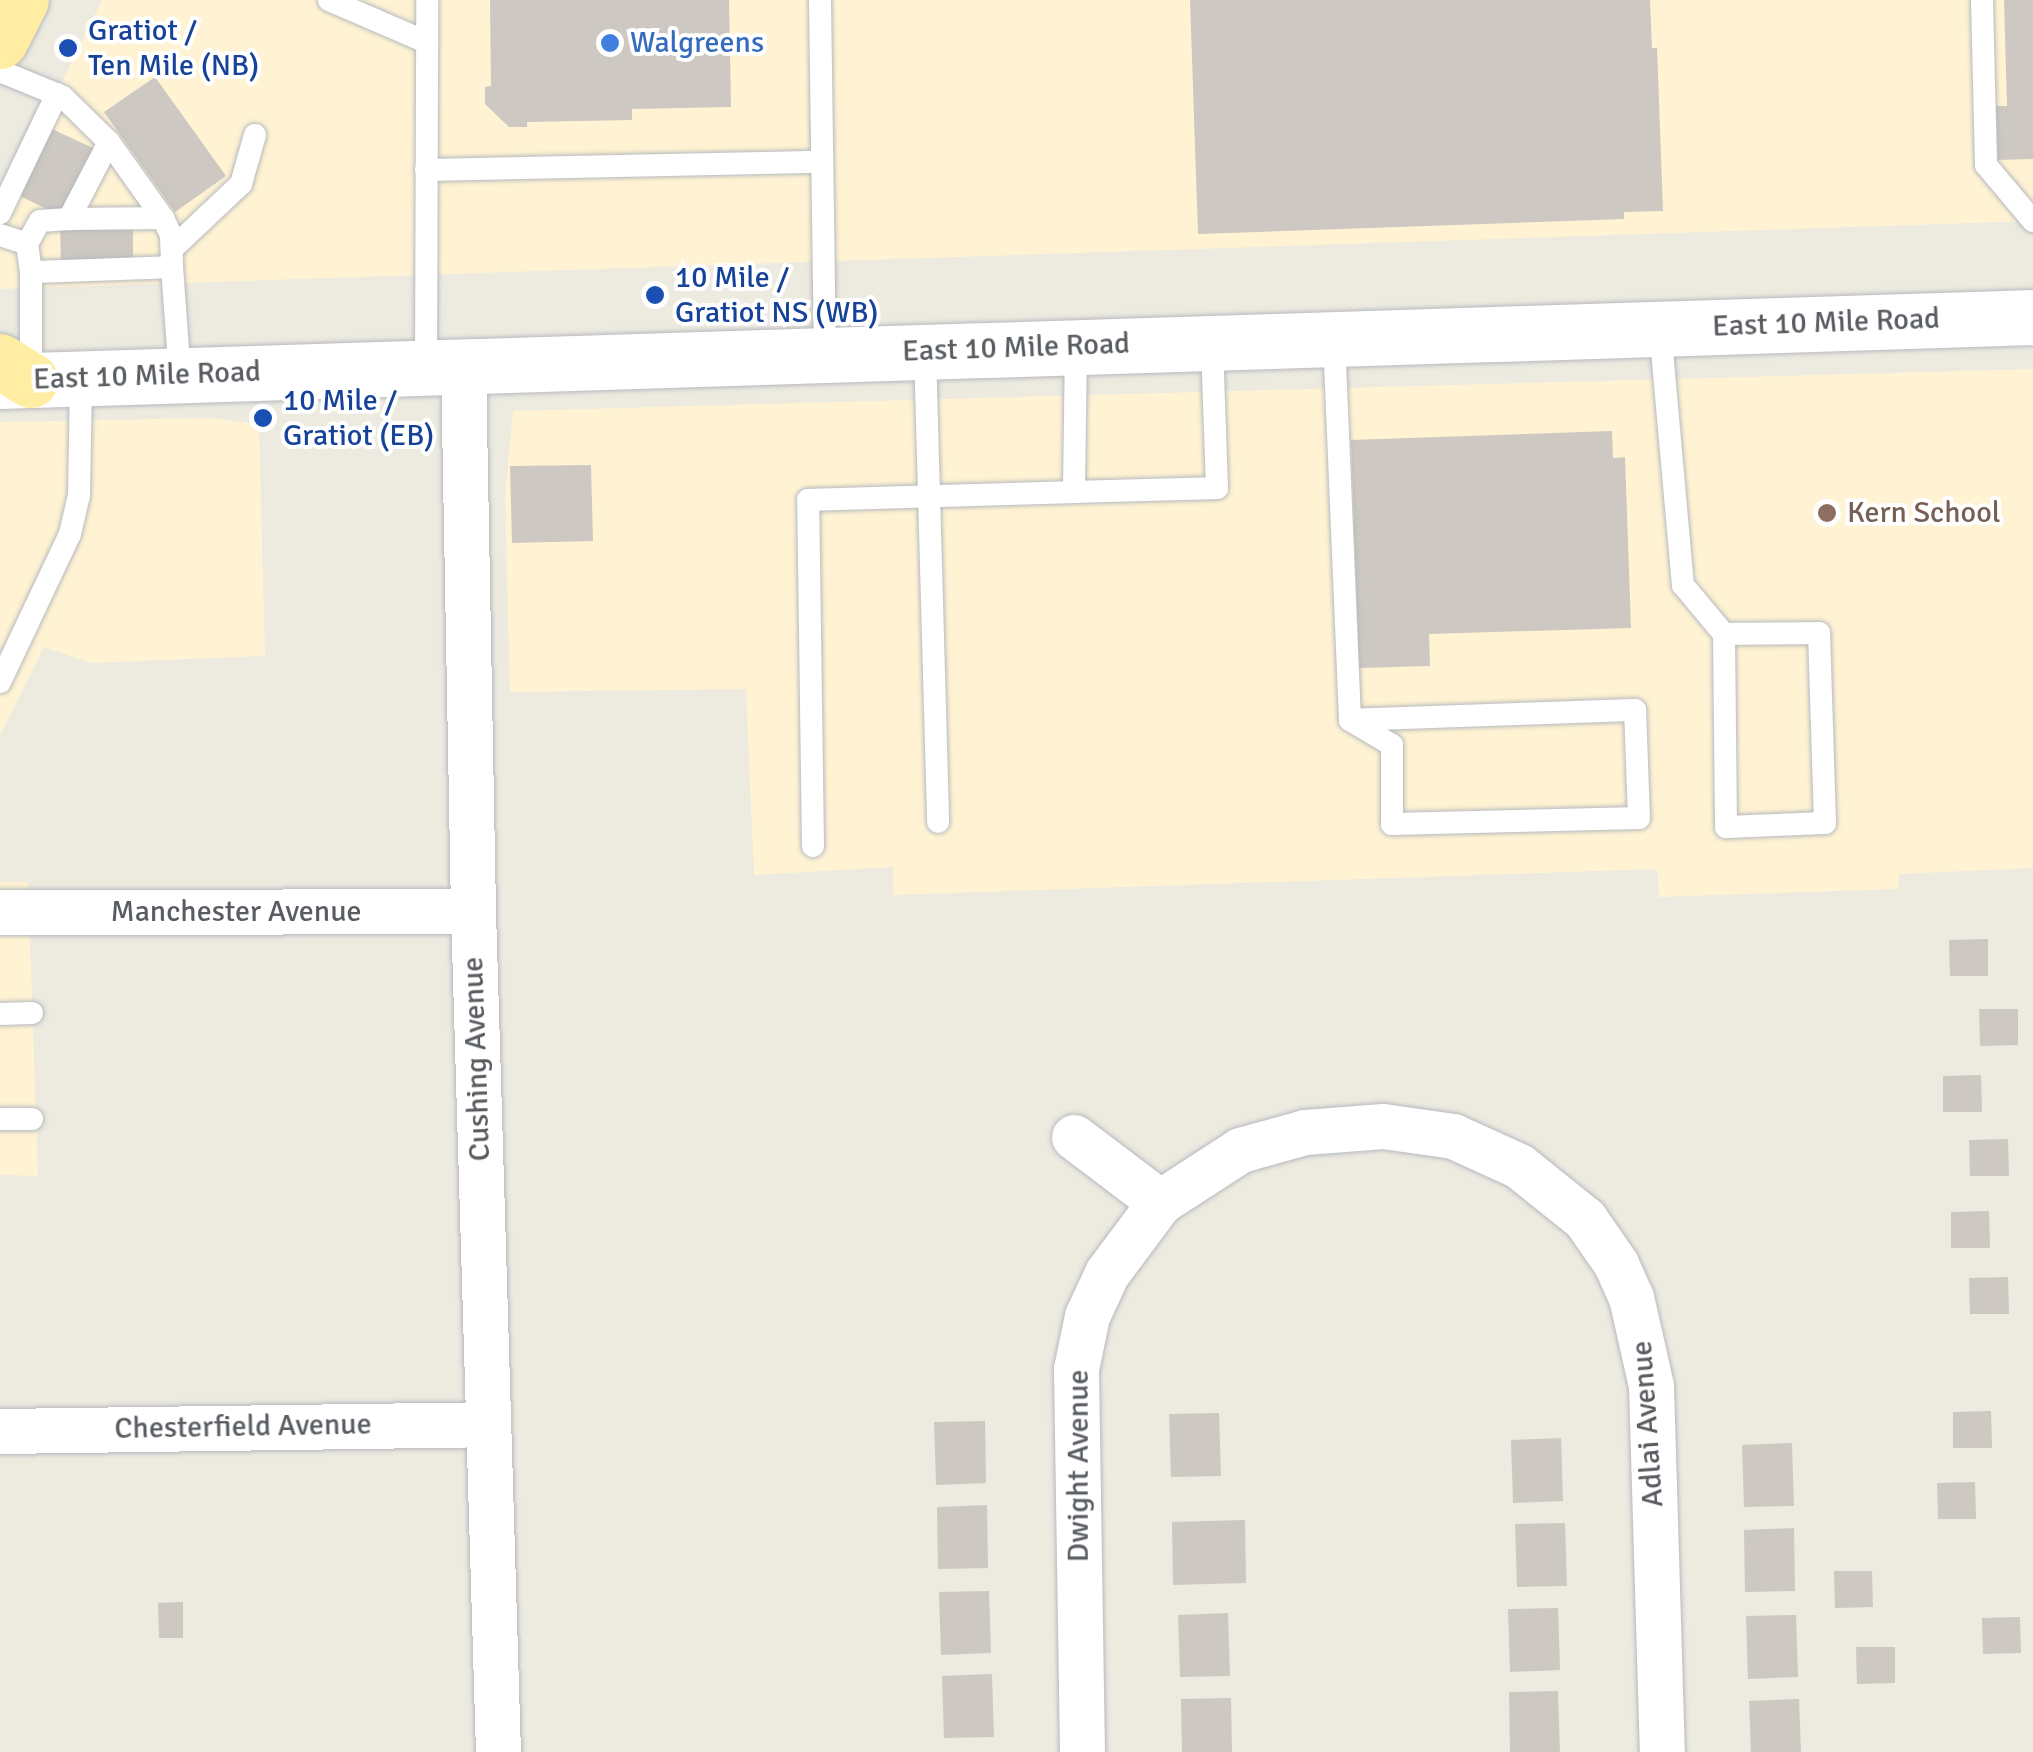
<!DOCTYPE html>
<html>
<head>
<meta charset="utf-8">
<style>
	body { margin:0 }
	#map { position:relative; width:2033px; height:1752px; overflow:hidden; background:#edeae0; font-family:Signika,sans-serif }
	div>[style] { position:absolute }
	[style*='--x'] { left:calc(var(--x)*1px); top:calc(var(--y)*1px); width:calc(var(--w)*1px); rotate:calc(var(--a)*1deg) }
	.commercial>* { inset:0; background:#fff3d3 }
	.building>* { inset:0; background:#cdc8c1 }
	.roads { filter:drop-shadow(0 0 2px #b6b9be) drop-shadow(0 0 2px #b6b9be) }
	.service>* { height:22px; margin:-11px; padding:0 11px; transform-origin:11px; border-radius:11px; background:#fff }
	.minor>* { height:45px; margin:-22.5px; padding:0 22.5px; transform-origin:22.5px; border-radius:22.5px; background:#fff }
	.secondary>* { height:55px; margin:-27.5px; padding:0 27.5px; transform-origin:27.5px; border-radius:27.5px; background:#fff }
	.primary>* { height:55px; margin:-27.5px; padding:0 27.5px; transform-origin:27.5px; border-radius:27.5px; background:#ffeda3 }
	.dots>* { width:28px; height:28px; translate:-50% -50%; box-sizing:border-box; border:5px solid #fff; border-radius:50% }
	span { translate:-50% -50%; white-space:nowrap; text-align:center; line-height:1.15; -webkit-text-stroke:8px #fff; paint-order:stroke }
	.transit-label { font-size:30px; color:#164399 }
	.left { translate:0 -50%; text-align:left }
	.shop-label { font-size:30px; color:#366cbe }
	.street-label { font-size:30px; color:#595d62 }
	.education-label { font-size:30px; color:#785e54 }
</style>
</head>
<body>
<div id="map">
	<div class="commercial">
		<div style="clip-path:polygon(102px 0,2033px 0,2033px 221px,0 289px,0 209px)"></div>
		<div style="clip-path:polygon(2033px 369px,2033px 868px,1899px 874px,1898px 889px,1659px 897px,1657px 869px,893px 895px,893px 867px,754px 875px,746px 689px,510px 692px,505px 495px,513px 411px)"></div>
		<div style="clip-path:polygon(211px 418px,259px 424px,265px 656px,91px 663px,44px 647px,0 735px,0 422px)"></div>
		<div style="clip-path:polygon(0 882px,28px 882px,38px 1176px,0 1175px)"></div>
	</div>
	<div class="building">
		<div style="clip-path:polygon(490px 0,729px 0,731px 107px,632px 109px,632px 120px,527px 122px,527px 127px,509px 127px,485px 104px,485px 87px,491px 86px)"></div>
		<div style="clip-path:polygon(1190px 0,1650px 0,1652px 48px,1657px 48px,1663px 211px,1624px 212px,1624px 219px,1198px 234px)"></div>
		<div style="clip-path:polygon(2004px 0,2033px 0,2033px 159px,1998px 160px,1996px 106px,2007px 106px)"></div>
		<div style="clip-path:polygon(155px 77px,226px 176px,175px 212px,104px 112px)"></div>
		<div style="clip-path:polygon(52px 129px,95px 149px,63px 217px,20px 196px)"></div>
		<div style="clip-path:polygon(60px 223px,133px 223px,133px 267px,61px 267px)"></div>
		<div style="clip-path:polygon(1612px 431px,1613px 458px,1625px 457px,1631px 628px,1429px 634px,1430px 666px,1359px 668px,1351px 440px)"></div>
		<div style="clip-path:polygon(591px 465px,593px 541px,512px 543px,510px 466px)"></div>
		<div style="clip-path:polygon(1988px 939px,1988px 976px,1950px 976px,1949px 940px)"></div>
		<div style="clip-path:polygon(1979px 1009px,2018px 1009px,2018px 1045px,1980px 1046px)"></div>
		<div style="clip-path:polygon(1981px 1075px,1982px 1112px,1943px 1112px,1943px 1076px)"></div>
		<div style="clip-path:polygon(2008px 1139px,2009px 1176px,1970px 1176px,1969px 1140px)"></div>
		<div style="clip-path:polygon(1989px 1211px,1990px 1248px,1951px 1248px,1951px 1212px)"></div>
		<div style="clip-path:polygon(2008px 1277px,2009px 1314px,1970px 1314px,1969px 1278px)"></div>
		<div style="clip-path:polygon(1991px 1411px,1992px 1448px,1953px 1448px,1953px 1412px)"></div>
		<div style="clip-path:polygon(1219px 1413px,1221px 1476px,1171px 1477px,1169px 1414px)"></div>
		<div style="clip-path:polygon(985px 1421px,986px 1483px,936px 1485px,934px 1422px)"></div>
		<div style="clip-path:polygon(1561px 1438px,1563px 1501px,1513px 1503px,1511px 1440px)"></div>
		<div style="clip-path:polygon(1792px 1443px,1794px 1506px,1744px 1507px,1742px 1445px)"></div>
		<div style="clip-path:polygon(1975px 1482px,1976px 1519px,1938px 1519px,1937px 1483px)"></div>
		<div style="clip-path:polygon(987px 1505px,988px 1568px,938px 1569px,937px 1507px)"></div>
		<div style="clip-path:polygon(1245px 1520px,1246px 1583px,1173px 1585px,1172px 1522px)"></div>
		<div style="clip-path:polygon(1565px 1523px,1567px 1586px,1517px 1587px,1515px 1524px)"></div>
		<div style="clip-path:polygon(1794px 1528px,1795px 1591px,1745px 1592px,1744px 1530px)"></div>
		<div style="clip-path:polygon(1834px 1571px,1872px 1571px,1873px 1607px,1835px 1608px)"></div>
		<div style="clip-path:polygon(989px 1591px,991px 1653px,941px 1655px,939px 1592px)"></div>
		<div style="clip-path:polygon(183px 1602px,183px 1638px,159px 1638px,158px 1603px)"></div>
		<div style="clip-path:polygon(1558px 1608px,1560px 1670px,1510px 1672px,1508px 1609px)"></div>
		<div style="clip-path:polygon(1228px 1613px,1230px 1676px,1180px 1677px,1178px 1615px)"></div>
		<div style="clip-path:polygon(1796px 1615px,1798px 1677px,1748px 1679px,1746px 1616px)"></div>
		<div style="clip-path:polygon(2020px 1617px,2021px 1653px,1983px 1654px,1982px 1618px)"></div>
		<div style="clip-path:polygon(1856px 1647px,1895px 1647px,1895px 1683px,1857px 1684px)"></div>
		<div style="clip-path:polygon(992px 1674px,994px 1737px,944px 1738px,942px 1676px)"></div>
		<div style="clip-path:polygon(1558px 1691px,1560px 1752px,1510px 1752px,1509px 1692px)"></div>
		<div style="clip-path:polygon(1231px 1698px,1232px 1752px,1182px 1752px,1181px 1699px)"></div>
		<div style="clip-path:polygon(1799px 1699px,1801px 1752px,1751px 1752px,1749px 1701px)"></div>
	</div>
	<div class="roads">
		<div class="service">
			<div style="--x:329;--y:0;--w:106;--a:23.4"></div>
			<div style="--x:820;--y:0;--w:354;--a:89.2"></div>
			<div style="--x:1982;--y:0;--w:165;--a:88.6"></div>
			<div style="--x:1986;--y:165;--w:73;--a:50"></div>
			<div style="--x:0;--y:71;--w:68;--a:22.4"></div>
			<div style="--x:63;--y:97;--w:64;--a:44.4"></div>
			<div style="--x:109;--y:142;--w:87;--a:117.5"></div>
			<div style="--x:109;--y:142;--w:93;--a:54.6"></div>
			<div style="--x:426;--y:170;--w:396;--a:-1.2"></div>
			<div style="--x:0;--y:213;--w:132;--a:-64.4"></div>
			<div style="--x:0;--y:235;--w:28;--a:18"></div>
			<div style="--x:172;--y:249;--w:95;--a:-43.3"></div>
			<div style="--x:241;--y:184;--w:51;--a:-74.1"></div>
			<div style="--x:31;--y:272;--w:28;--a:-98"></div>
			<div style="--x:27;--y:244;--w:26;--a:-61"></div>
			<div style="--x:40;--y:221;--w:29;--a:-4"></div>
			<div style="--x:69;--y:219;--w:94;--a:-0.6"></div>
			<div style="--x:163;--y:218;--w:19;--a:65"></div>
			<div style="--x:171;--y:235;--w:32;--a:88"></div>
			<div style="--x:1660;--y:328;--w:258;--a:84.9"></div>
			<div style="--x:1683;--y:585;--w:64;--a:50.1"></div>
			<div style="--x:1724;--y:634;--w:193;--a:89.4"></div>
			<div style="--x:1726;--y:827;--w:99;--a:-2.3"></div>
			<div style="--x:1825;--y:823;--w:190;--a:-91.8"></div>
			<div style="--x:1819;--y:633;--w:95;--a:179.4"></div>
			<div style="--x:1334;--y:338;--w:382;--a:87.6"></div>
			<div style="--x:1350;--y:720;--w:49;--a:30.8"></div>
			<div style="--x:1392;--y:745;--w:79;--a:90"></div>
			<div style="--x:1392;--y:824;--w:247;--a:-1.4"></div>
			<div style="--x:1639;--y:818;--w:108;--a:-92.1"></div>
			<div style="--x:1635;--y:710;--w:285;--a:178"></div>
			<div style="--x:1076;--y:346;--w:146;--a:90.8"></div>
			<div style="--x:1074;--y:492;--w:143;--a:-1.6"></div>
			<div style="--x:1217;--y:488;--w:146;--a:-92"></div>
			<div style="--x:925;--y:351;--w:471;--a:88.4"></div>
			<div style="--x:426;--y:367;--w:367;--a:-89.8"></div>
			<div style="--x:31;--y:375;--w:103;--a:-90"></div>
			<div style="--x:31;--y:272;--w:141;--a:-2"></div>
			<div style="--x:172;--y:267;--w:108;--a:85.8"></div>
			<div style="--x:0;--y:682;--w:164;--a:-64.7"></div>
			<div style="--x:70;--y:534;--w:39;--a:-77"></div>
			<div style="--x:79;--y:496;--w:118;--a:-89"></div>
			<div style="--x:813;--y:846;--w:346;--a:-90.8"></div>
			<div style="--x:808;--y:500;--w:266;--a:-1.7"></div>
			<div style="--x:0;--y:1014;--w:32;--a:-2"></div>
			<div style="--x:0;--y:1119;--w:32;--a:0"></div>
		</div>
		<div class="minor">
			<div style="--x:463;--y:365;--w:546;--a:88.95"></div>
			<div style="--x:473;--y:911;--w:841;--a:88.3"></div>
			<div style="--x:0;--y:912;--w:473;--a:-0.1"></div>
			<div style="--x:1074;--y:1137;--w:108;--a:37.1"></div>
			<div style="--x:0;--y:1431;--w:487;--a:-0.8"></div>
			<div style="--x:1082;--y:1752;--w:383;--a:-90.9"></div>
			<div style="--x:1076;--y:1369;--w:54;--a:-78.3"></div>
			<div style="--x:1087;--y:1316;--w:47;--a:-65.1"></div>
			<div style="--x:1107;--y:1273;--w:89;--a:-53.3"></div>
			<div style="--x:1160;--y:1202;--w:95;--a:-33"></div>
			<div style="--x:1240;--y:1150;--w:67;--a:-15.5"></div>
			<div style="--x:1305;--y:1132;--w:78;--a:-4.4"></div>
			<div style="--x:1383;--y:1126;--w:71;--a:8.1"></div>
			<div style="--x:1453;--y:1136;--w:72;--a:24.4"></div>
			<div style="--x:1519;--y:1166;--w:85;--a:38.8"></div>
			<div style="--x:1585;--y:1219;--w:55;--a:55.4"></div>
			<div style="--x:1616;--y:1264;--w:36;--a:66"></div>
			<div style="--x:1631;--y:1297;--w:91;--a:77.3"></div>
			<div style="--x:1651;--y:1386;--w:366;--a:88.3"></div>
		</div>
		<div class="secondary">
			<div style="--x:0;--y:381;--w:2034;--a:-1.8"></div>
		</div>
		<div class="primary">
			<div style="--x:0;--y:41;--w:46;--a:-62.9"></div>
			<div style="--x:0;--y:361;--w:36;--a:32"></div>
		</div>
	</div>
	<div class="dots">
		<div style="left:610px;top:43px;background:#3f7fe0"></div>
		<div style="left:68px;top:48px;background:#1a4fb4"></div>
		<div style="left:655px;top:295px;background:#1a4fb4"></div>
		<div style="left:263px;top:418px;background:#1a4fb4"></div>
		<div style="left:1827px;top:513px;background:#8d6e63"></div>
	</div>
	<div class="transit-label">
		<span class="left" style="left:88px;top:48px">Gratiot /<br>Ten Mile (NB)</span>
		<span class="left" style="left:675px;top:295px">10 Mile /<br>Gratiot NS (WB)</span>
		<span class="left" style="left:283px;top:418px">10 Mile /<br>Gratiot (EB)</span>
	</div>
	<div class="shop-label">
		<span class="left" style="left:630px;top:43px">Walgreens</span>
	</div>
	<div class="street-label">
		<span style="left:1826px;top:323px;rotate:-2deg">East 10 Mile Road</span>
		<span style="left:1016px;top:348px;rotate:-2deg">East 10 Mile Road</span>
		<span style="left:147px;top:376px;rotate:-2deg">East 10 Mile Road</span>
		<span style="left:236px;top:912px">Manchester Avenue</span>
		<span style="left:477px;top:1059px;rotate:-92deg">Cushing Avenue</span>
		<span style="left:1648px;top:1424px;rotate:-94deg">Adlai Avenue</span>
		<span style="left:243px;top:1427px;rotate:-1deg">Chesterfield Avenue</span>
		<span style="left:1079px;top:1466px;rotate:-90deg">Dwight Avenue</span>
	</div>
	<div class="education-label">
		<span class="left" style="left:1847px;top:513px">Kern School</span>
	</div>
</div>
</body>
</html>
